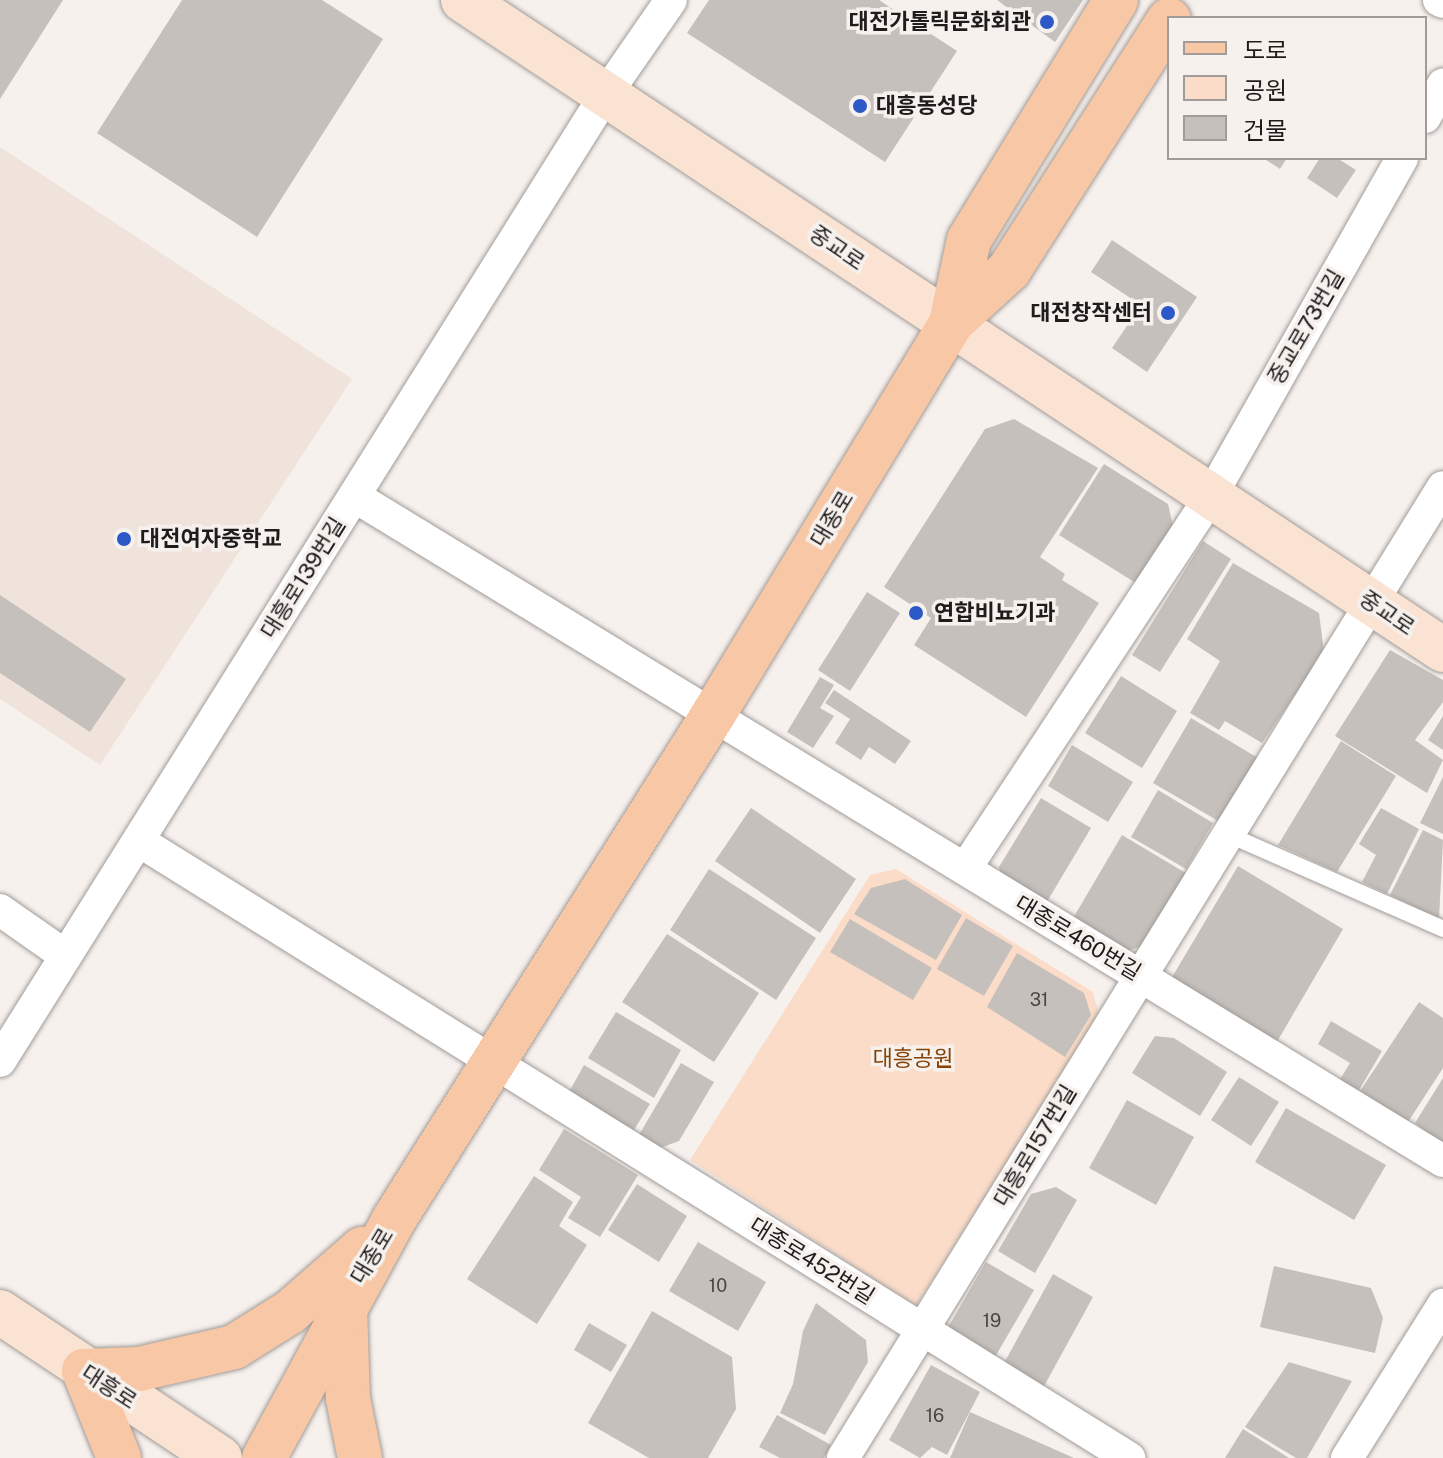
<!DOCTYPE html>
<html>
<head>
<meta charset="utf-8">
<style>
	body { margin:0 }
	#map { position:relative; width:1443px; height:1458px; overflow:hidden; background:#f7f1ee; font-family:"Public Sans","Noto Sans KR",sans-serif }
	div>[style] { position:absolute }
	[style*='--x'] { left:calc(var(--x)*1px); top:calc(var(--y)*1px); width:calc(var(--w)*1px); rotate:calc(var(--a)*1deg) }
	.built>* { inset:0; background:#f0e3db }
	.green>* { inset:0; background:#fadcc9 }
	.building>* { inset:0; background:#c5c0bc }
	.roads { filter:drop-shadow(0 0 2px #a19c98) drop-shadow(0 0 2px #a19c98) }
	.service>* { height:16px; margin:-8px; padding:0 8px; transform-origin:8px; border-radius:8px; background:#fff }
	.minor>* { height:32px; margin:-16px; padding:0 16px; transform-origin:16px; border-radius:16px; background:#fff }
	.secondary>* { height:44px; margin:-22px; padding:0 22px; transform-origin:22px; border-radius:22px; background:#fbe3d3 }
	.primary>* { height:44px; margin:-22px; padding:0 22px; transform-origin:22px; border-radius:22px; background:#f7c7a6 }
	.dots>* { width:22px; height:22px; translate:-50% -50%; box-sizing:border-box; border:4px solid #f7f1ee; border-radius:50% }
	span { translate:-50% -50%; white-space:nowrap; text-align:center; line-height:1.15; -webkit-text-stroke:7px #f7f1ee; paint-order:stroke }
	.number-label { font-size:18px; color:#484644 }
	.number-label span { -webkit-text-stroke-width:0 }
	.poi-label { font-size:22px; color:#1f1d1c; font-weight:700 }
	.right { translate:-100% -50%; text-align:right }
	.left { translate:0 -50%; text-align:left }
	.street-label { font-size:22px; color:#1f1d1c }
	.park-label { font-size:22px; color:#854307 }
	.legend { position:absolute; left:1167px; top:16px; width:260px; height:144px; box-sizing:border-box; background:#f7f1ee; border:2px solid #a19c9a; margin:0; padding:10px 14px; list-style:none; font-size:24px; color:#1f1d1c }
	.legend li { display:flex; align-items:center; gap:16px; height:40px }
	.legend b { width:40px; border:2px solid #a19c9a }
</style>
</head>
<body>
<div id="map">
	<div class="built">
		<div style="clip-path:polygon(0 147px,352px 379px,100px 765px,0 699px)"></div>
	</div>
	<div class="green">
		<div style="clip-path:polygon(896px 869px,1093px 992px,1099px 1015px,916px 1306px,690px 1160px,870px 875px)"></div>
	</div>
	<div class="building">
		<div style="clip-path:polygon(0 0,63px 0,0 99px)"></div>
		<div style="clip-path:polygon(182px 0,322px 0,383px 39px,257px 237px,97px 133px)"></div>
		<div style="clip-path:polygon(709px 0,879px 0,957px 51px,885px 162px,687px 33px)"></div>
		<div style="clip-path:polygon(997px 0,1083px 0,1055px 42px)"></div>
		<div style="clip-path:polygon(1263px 158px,1287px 158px,1280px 169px)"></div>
		<div style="clip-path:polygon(1320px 158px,1337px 158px,1356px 170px,1337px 198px,1307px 178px)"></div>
		<div style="clip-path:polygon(1112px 240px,1197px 297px,1147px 372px,1112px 348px,1141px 305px,1091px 272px)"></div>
		<div style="clip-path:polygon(1014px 419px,1098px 468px,1040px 557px,1065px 574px,1062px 580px,1099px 603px,1026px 717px,914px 645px,931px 618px,884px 587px,985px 429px)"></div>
		<div style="clip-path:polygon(1104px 464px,1168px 504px,1177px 543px,1147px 590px,1059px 535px)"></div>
		<div style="clip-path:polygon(1203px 541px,1231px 559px,1160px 672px,1132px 655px)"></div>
		<div style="clip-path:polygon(1233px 563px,1319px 613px,1324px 652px,1262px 743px,1225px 721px,1219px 730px,1190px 713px,1220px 661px,1187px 639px)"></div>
		<div style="clip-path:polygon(867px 592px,900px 613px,850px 691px,818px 670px)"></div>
		<div style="clip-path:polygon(0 595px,126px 679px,90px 732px,0 673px)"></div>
		<div style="clip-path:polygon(1390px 650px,1443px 680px,1443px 702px,1415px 740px,1443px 760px,1427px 793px,1335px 736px)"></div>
		<div style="clip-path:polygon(1121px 676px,1177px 711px,1142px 768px,1085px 733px)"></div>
		<div style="clip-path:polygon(820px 677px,834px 685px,820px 708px,834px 716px,813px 748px,787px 732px)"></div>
		<div style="clip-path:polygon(834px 690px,911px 741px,895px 764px,869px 747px,861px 760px,835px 743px,850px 719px,825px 703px)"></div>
		<div style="clip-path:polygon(1443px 716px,1443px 750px,1428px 740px)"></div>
		<div style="clip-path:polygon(1191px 718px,1258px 758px,1220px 822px,1153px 783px)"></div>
		<div style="clip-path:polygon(1341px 741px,1396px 776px,1337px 872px,1278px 845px)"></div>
		<div style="clip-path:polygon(1072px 745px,1133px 782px,1108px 822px,1048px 786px)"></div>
		<div style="clip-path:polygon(1443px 777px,1443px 834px,1420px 823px)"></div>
		<div style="clip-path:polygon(1158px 790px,1213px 823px,1186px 869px,1131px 837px)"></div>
		<div style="clip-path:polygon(1041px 798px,1091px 828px,1042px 910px,1004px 887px,999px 867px)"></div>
		<div style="clip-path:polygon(751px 808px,856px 879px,820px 933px,715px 861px)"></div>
		<div style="clip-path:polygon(1381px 808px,1419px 829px,1387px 894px,1362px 882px,1376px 855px,1359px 844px)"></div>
		<div style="clip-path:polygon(1423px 830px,1443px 840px,1439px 919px,1390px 895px)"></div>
		<div style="clip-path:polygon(1122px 835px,1189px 875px,1149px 944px,1118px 954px,1069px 925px)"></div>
		<div style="clip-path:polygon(1238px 866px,1343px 929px,1271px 1052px,1165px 989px)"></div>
		<div style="clip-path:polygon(709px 869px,816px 938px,776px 1000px,670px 930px)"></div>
		<div style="clip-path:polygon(905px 879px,962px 915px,936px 960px,854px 914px,871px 888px)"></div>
		<div style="clip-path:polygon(966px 918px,1013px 946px,984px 996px,937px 969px)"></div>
		<div style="clip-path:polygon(850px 919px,932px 968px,913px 1000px,830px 952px)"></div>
		<div style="clip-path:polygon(667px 934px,759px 993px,714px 1062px,622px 1002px)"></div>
		<div style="clip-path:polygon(1017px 953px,1084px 993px,1091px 1015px,1065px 1057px,987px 1007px)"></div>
		<div style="clip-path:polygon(1419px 1002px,1443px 1018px,1443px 1068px,1408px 1122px,1360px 1091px)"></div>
		<div style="clip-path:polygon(616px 1012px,681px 1050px,654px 1098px,588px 1058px)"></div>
		<div style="clip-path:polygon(1331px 1021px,1382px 1051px,1358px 1092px,1339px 1081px,1350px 1063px,1318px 1044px)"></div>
		<div style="clip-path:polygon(1155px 1036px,1174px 1038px,1227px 1072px,1200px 1116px,1132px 1073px)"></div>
		<div style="clip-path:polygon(681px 1063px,714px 1082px,679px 1141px,660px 1148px,639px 1135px)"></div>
		<div style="clip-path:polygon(584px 1065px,650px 1104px,634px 1130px,569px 1092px)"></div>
		<div style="clip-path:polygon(1239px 1077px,1279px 1102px,1251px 1146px,1211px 1120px)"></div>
		<div style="clip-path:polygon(1443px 1078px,1443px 1144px,1415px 1123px)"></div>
		<div style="clip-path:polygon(1127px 1100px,1194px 1137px,1156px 1205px,1089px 1168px)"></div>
		<div style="clip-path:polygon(1286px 1108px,1386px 1165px,1354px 1220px,1255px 1162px)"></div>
		<div style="clip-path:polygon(564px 1129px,638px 1175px,600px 1237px,568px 1218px,581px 1197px,539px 1170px)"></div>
		<div style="clip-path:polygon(534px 1176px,573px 1202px,559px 1226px,587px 1245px,537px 1324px,467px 1279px)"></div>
		<div style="clip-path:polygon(637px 1184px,687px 1216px,659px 1262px,608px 1230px)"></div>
		<div style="clip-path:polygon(1056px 1187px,1077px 1200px,1035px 1273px,998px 1251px,1031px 1194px)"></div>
		<div style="clip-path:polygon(698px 1242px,766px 1282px,738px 1331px,669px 1291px)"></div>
		<div style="clip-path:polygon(986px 1262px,1034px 1290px,991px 1364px,943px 1336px)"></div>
		<div style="clip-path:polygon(1274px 1266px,1371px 1288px,1383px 1318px,1375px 1353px,1260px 1327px)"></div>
		<div style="clip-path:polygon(1053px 1274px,1093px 1297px,1043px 1388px,1003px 1365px)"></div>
		<div style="clip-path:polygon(816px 1303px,866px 1340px,868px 1362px,825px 1435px,780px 1413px,793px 1384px,803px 1331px)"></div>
		<div style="clip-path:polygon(652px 1311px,732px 1357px,736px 1409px,708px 1458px,649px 1458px,588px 1423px)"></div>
		<div style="clip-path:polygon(589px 1323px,627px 1345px,611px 1372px,574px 1350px)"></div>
		<div style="clip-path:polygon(1289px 1362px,1352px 1381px,1307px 1458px,1296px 1458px,1245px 1427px)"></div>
		<div style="clip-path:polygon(931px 1365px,980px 1392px,947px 1455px,932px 1447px,920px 1458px,889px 1440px)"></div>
		<div style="clip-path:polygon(970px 1412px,1074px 1458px,950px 1458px)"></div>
		<div style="clip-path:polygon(777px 1415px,831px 1445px,824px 1458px,780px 1458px,759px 1447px)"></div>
		<div style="clip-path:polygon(1243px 1429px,1289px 1458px,1225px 1458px)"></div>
	</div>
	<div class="roads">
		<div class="service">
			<div style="--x:1227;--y:834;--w:236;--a:23.7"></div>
		</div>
		<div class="minor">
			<div style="--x:1439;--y:0;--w:4;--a:27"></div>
			<div style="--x:1425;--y:117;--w:37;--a:-61"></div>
			<div style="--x:354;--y:496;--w:1276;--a:31.41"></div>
			<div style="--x:139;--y:841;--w:1167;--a:31.93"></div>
			<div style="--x:965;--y:869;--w:447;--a:-56.6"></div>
			<div style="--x:1211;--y:496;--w:388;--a:-60.5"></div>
			<div style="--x:0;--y:910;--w:80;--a:34.9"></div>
			<div style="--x:0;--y:1061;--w:1141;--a:-57.93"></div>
			<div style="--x:606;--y:94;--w:114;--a:-55.3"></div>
			<div style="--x:843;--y:1458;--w:1141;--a:-58.29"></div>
			<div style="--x:1347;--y:1458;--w:181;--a:-57.9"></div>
		</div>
		<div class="secondary">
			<div style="--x:463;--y:0;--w:1176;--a:33.55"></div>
			<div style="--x:0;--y:1312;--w:264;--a:33.6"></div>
		</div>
		<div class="primary">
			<div style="--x:951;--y:323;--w:85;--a:-77.8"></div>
			<div style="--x:969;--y:240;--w:281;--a:-58.5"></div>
			<div style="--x:345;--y:1306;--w:93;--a:88.2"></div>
			<div style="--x:348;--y:1399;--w:60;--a:78.5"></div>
			<div style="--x:119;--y:1458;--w:94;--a:-111.9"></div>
			<div style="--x:84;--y:1371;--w:55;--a:-2.1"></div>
			<div style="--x:139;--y:1369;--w:98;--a:-13"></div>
			<div style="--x:234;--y:1347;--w:66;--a:-32"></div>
			<div style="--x:290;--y:1312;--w:96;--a:-41.2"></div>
			<div style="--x:264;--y:1458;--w:270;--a:-61.4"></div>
			<div style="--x:393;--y:1221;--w:599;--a:-57.69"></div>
			<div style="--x:713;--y:715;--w:459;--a:-58.7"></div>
			<div style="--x:951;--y:323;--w:79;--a:-42.4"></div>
			<div style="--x:1009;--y:270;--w:297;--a:-57.4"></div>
		</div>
	</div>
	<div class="dots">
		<div style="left:1047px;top:22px;background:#2d58c7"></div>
		<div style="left:860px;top:106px;background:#2d58c7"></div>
		<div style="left:1168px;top:313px;background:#2d58c7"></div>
		<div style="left:124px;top:539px;background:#2d58c7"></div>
		<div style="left:916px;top:613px;background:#2d58c7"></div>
	</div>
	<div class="number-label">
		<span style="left:1039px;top:1000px">31</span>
		<span style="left:718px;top:1286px">10</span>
		<span style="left:992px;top:1321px">19</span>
		<span style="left:935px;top:1416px">16</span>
	</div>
	<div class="poi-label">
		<span class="right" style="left:1031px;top:22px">대전가톨릭문화회관</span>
		<span class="left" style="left:876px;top:106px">대흥동성당</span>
		<span class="right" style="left:1152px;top:313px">대전창작센터</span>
		<span class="left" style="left:140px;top:539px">대전여자중학교</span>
		<span class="left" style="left:934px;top:613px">연합비뇨기과</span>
	</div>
	<div class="street-label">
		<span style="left:837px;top:248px;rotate:34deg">중교로</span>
		<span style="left:1306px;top:327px;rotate:-60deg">중교로73번길</span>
		<span style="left:832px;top:519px;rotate:-59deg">대종로</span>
		<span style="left:303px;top:578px;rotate:-58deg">대흥로139번길</span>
		<span style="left:1387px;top:613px;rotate:34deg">중교로</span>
		<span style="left:1078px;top:938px;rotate:31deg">대종로460번길</span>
		<span style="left:1035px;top:1146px;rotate:-59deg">대흥로157번길</span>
		<span style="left:372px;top:1256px;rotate:-59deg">대종로</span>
		<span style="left:812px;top:1261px;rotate:32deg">대종로452번길</span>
		<span style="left:109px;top:1387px;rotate:33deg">대흥로</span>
	</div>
	<div class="park-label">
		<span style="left:913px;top:1059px">대흥공원</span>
	</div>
	<ul class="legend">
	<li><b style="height:10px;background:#f7c7a6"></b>도로</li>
	<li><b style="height:22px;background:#fadcc9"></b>공원</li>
	<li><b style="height:22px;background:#c5c0bc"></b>건물</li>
	</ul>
</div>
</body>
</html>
